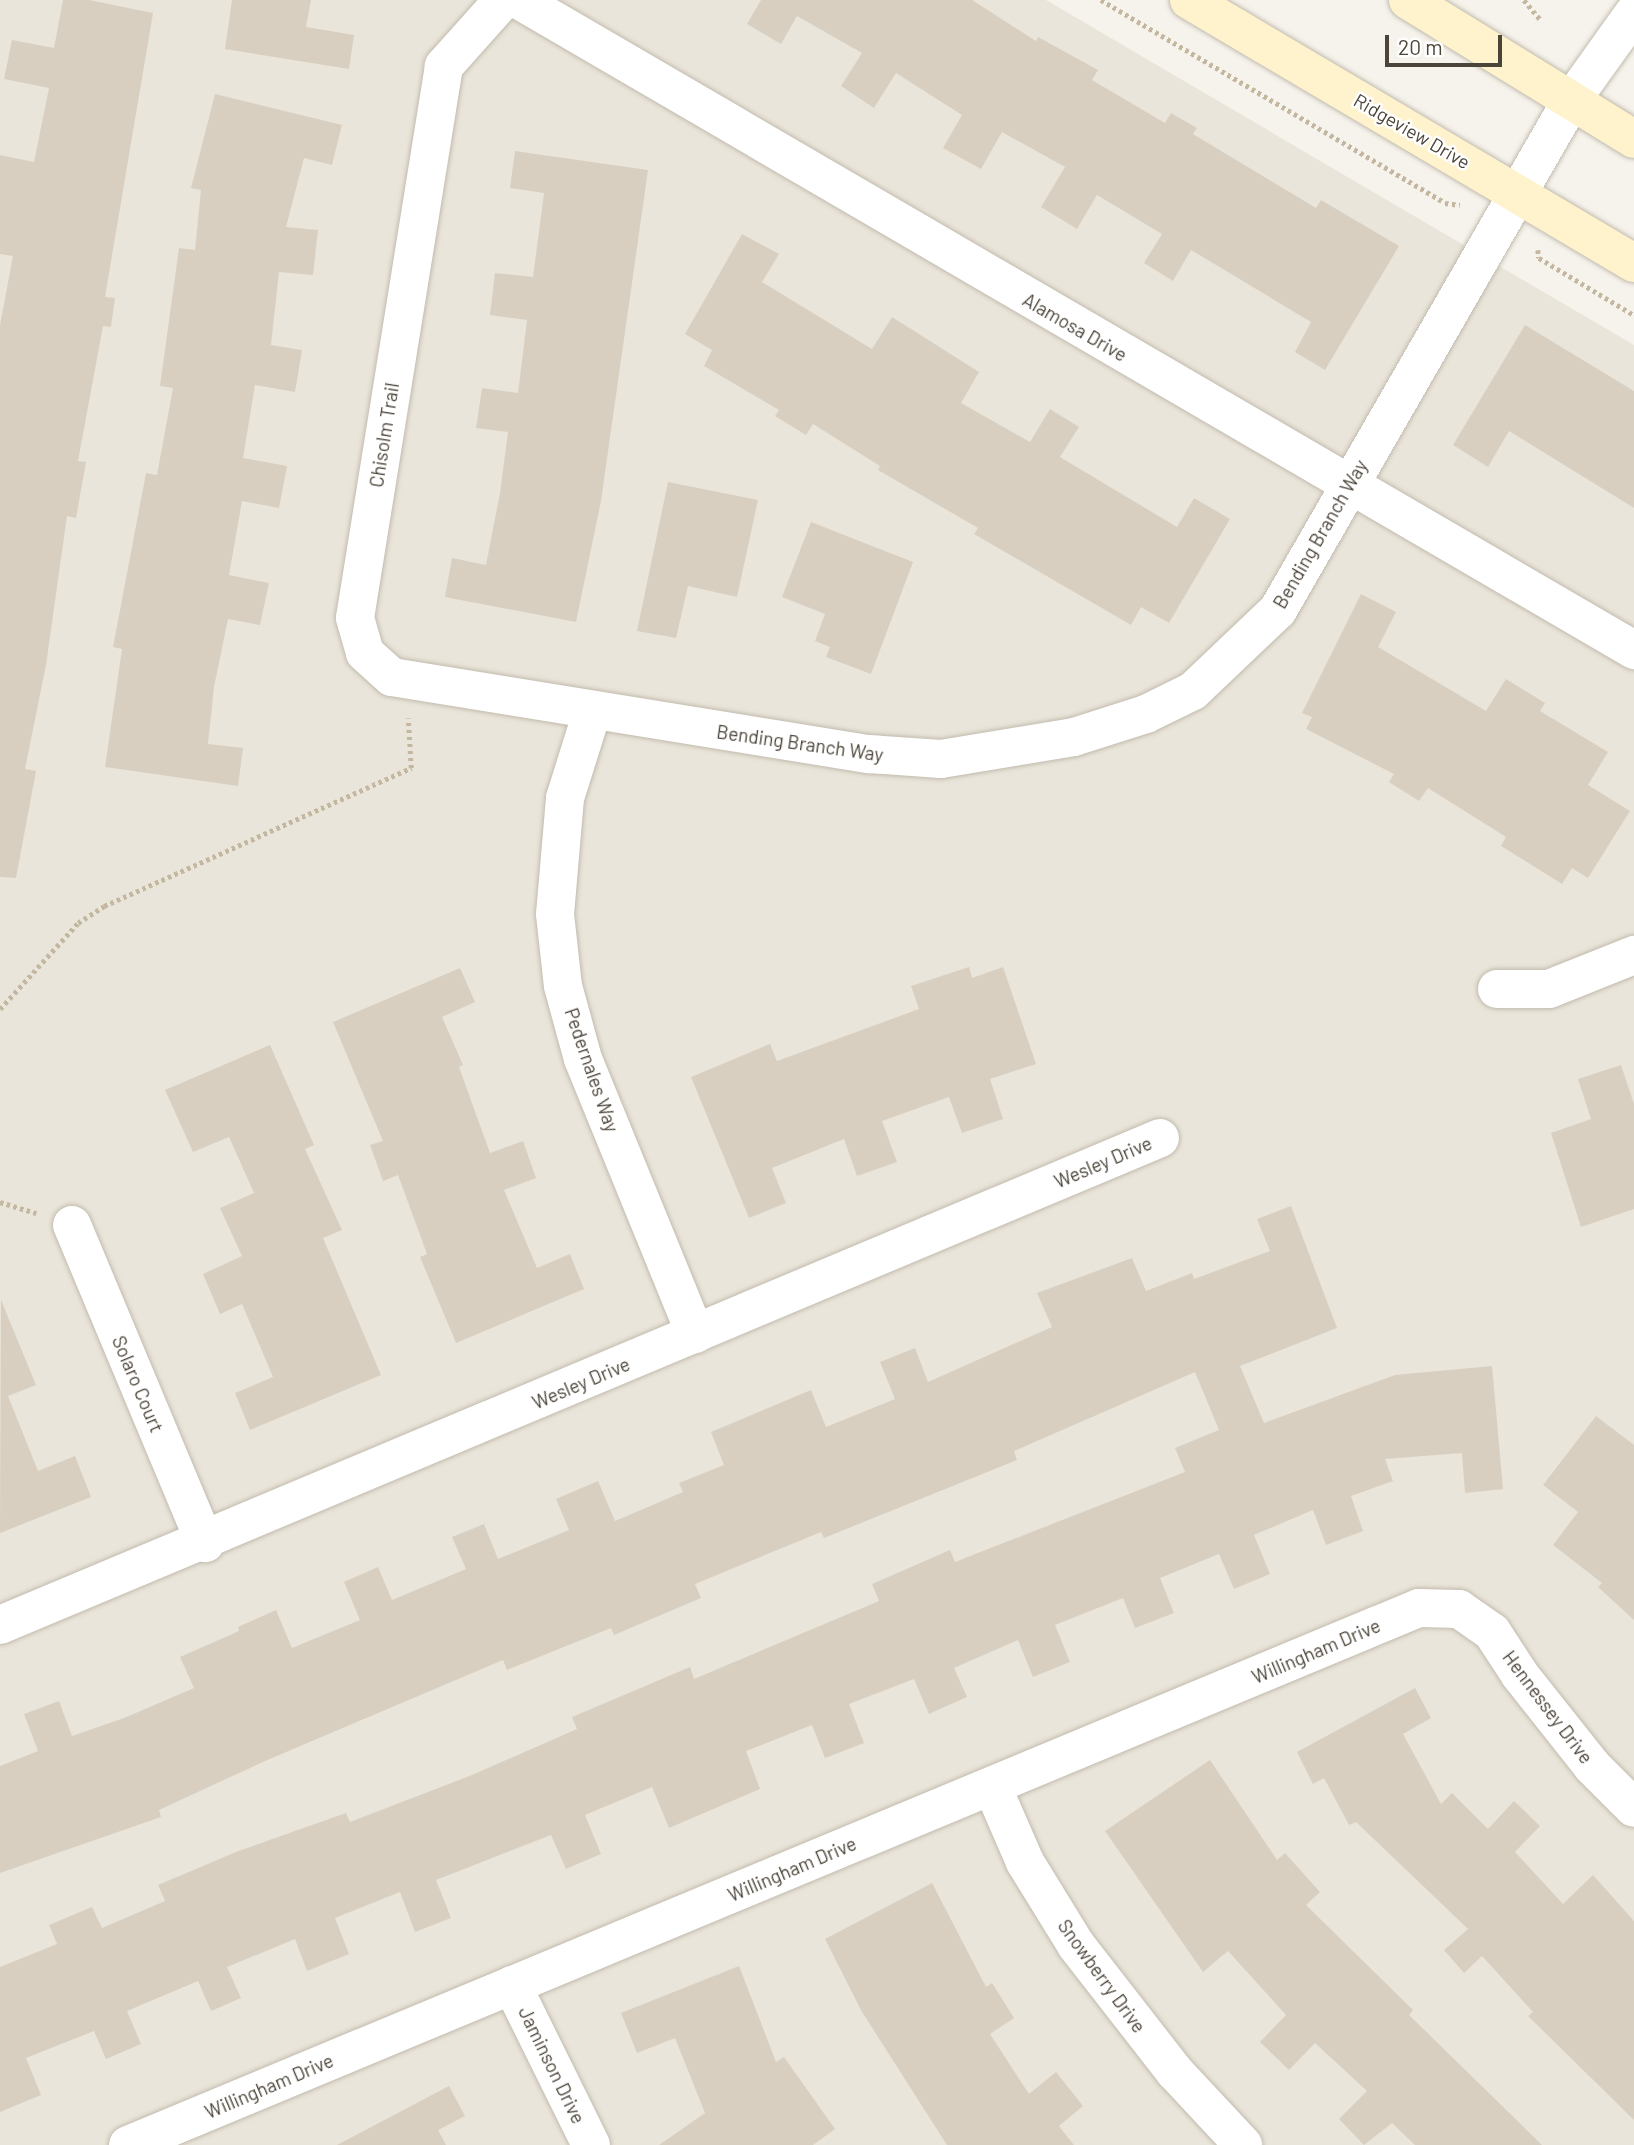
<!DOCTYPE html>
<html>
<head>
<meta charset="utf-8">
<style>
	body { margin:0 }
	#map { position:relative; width:1634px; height:2145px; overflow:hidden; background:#f6f3ec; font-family:Barlow,sans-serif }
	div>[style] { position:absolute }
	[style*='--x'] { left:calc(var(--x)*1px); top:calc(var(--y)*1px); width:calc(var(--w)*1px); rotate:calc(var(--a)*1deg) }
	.residential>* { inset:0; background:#eae5da }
	.building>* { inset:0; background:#d8cfc1 }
	.path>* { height:4.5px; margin-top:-2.25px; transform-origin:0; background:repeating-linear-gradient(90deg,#c4b79f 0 3.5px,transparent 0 7px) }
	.roads { filter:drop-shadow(0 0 2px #c2bbae) drop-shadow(0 0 2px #c2bbae) }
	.street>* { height:38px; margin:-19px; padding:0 19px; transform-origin:19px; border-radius:19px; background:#fff }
	.secondary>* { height:38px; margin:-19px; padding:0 19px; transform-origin:19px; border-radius:19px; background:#fff3cd }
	span { translate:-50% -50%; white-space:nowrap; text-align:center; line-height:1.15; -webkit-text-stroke:5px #fff; paint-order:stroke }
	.street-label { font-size:19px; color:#4b4439 }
	.scale { position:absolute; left:1385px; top:35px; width:117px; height:32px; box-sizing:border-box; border:4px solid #4b4439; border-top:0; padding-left:9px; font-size:21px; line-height:24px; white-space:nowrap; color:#4b4439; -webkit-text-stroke:5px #fff; paint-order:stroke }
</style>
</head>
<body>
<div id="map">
	<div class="residential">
		<div style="clip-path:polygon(0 0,1046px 0,1634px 345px,1634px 2145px,0 2145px)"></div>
	</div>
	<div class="building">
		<div style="clip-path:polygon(63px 0,89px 0,153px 13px,105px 297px,115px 298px,111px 327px,103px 326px,78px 461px,86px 462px,76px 518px,67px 516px,46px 665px,25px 769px,36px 771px,16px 878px,0 877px,0 325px,13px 256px,0 254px,0 155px,34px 162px,49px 88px,4px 79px,12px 40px,54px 48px)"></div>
		<div style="clip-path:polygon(232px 0,311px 0,306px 27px,354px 35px,349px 69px,225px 49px)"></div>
		<div style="clip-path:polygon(761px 0,972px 0,1036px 41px,1038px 37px,1098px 70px,1092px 80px,1165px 123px,1171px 113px,1197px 128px,1193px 134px,1316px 208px,1321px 200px,1399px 246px,1325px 370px,1295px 352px,1311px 322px,1191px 250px,1173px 281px,1144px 263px,1162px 234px,1097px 195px,1077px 229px,1041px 207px,1065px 167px,1002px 132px,981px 169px,943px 148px,962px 115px,896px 73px,874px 108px,841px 86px,862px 53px,797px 16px,781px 44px,747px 24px)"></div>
		<div style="clip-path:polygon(215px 94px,342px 125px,332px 165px,304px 158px,286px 227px,318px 230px,313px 275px,279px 272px,271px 345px,302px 350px,295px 392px,255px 385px,243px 458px,287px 466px,279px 508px,242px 501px,229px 575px,269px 583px,260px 625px,228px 619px,214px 687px,208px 744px,243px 748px,238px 786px,105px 767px,122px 649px,113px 647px,146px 473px,157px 475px,173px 388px,160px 386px,179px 248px,195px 250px,201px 190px,191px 188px)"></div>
		<div style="clip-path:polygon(515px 151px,648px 170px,601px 501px,576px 622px,445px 597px,452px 558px,486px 565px,500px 493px,508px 432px,476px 428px,482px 388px,518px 393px,527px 320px,490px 315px,495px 273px,533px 277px,544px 193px,510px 188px)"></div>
		<div style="clip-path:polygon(742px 234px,779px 254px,762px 282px,872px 349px,892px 317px,979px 372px,961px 403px,1030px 442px,1050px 409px,1079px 427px,1060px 457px,1177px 527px,1194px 498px,1230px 519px,1169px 623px,1141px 607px,1131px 625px,974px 534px,978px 528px,878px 470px,880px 466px,813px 424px,806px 435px,775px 416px,779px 410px,704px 366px,712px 350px,685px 334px)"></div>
		<div style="clip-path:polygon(1525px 325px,1634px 391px,1634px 508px,1509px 431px,1488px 467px,1453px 445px)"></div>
		<div style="clip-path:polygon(668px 482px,758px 500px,737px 597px,688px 586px,676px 638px,637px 631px)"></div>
		<div style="clip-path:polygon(811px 522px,913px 562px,871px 674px,826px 657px,830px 647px,815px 641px,825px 614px,782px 597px)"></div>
		<div style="clip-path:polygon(1361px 594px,1396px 612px,1378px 647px,1486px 711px,1506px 679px,1545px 703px,1540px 711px,1608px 752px,1588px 785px,1630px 811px,1588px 878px,1572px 868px,1562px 884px,1501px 846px,1506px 837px,1428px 788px,1419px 801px,1389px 782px,1394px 774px,1306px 729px,1312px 717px,1302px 713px)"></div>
		<div style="clip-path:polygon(969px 967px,972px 978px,1003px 967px,1036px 1064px,990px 1079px,1003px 1119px,962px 1133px,949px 1097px,882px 1121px,897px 1162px,857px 1176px,844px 1139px,772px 1168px,786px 1203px,749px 1218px,691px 1077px,770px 1044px,777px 1061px,919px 1009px,911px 986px)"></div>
		<div style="clip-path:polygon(460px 968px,475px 1002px,442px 1017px,463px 1065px,459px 1067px,490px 1153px,523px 1141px,536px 1178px,504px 1190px,537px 1268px,570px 1254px,584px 1289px,456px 1343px,420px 1257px,427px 1254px,398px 1175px,383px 1181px,370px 1145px,383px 1141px,333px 1022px)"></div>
		<div style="clip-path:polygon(270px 1045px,314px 1145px,305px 1149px,342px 1230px,323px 1238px,381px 1375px,250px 1430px,235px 1393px,273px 1377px,242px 1304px,220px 1314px,203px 1274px,242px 1256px,220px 1208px,254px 1193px,229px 1137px,193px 1152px,165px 1090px)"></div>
		<div style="clip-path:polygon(1621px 1065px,1634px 1104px,1634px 1209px,1581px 1227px,1551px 1133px,1591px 1119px,1578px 1079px)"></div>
		<div style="clip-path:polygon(1291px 1206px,1337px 1328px,1240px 1366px,1264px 1423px,1395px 1375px,1492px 1366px,1503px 1489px,1465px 1493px,1462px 1453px,1385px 1459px,1393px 1481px,1351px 1496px,1363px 1531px,1326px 1545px,1313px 1510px,1254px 1535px,1270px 1574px,1234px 1589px,1219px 1554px,1160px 1578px,1174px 1613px,1135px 1628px,1123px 1598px,1055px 1625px,1070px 1662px,1033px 1677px,1018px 1640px,954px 1668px,967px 1697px,929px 1714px,914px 1679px,849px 1704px,864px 1743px,825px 1758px,812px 1725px,746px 1751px,760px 1789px,669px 1828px,652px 1787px,585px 1815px,601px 1854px,566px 1869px,551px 1835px,436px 1880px,451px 1918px,415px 1932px,400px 1892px,335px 1918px,349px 1954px,307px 1971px,295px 1939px,227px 1967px,241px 1998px,211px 2011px,198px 1981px,127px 2011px,141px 2044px,106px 2059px,94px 2031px,26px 2058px,41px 2095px,0 2112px,0 1967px,57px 1944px,49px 1925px,92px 1907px,102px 1928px,165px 1901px,158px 1885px,236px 1852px,346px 1813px,350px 1822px,472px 1775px,577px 1729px,572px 1717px,690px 1667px,694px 1679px,879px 1601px,872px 1584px,950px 1550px,955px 1562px,1185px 1472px,1175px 1448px,1219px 1430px,1195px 1372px,1014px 1451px,1017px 1460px,824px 1538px,821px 1532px,695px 1584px,701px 1598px,614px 1635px,611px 1628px,507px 1670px,503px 1660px,265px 1761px,159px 1810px,161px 1817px,0 1873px,0 1766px,38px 1751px,24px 1714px,59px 1701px,72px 1736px,124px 1718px,194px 1688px,180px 1657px,239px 1631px,238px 1627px,276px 1610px,292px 1648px,360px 1620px,344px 1582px,378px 1567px,392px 1600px,466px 1569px,452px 1537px,484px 1524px,498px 1559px,569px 1530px,556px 1499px,598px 1481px,615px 1521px,683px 1492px,679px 1483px,724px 1465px,711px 1432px,811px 1390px,826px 1427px,895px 1399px,880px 1362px,915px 1348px,928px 1382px,1052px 1327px,1037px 1293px,1132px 1258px,1146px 1291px,1192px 1273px,1194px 1279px,1270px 1251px,1257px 1219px)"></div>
		<div style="clip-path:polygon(1px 1300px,36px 1385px,8px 1396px,38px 1471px,75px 1456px,91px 1497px,0 1533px)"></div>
		<div style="clip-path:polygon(1596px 1416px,1634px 1445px,1634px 1620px,1598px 1587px,1602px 1583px,1553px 1545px,1578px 1512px,1543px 1485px)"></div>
		<div style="clip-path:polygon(1415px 1688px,1431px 1718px,1403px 1734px,1441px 1804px,1452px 1793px,1488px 1829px,1514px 1801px,1540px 1826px,1515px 1852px,1563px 1904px,1593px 1875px,1634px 1921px,1634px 2120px,1528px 2016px,1533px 2012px,1482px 1956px,1464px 1973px,1444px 1950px,1468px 1929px,1356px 1822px,1349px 1825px,1324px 1778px,1313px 1784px,1297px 1752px)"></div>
		<div style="clip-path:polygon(1210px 1760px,1277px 1860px,1285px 1853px,1320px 1892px,1306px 1905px,1413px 2010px,1409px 2015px,1542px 2145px,1415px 2145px,1392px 2123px,1364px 2145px,1339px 2119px,1367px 2091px,1315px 2043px,1289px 2070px,1260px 2042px,1286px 2015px,1228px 1951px,1203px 1972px,1105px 1831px)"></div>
		<div style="clip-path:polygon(932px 1883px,986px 1987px,992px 1983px,1014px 2018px,990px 2034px,1029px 2094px,1056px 2072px,1083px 2106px,1059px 2126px,1074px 2145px,947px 2145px,862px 2012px,825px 1939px)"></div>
		<div style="clip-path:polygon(739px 1966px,776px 2062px,784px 2057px,835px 2129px,813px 2145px,659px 2145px,705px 2113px,675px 2038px,637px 2053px,621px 2013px)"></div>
		<div style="clip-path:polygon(449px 2086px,465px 2116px,438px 2130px,446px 2145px,337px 2145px)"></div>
	</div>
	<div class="path">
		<div style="--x:1101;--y:0;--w:399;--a:30.5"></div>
		<div style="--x:1445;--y:203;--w:15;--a:8"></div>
		<div style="--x:1524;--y:0;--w:25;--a:50"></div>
		<div style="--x:1538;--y:250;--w:8;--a:83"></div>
		<div style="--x:1539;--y:258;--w:111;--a:31"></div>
		<div style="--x:0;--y:1009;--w:116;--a:-47.8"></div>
		<div style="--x:78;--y:923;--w:31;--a:-33"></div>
		<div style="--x:104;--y:906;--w:337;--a:-24.2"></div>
		<div style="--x:411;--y:768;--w:50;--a:-93.4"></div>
		<div style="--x:0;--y:1202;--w:38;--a:17"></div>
	</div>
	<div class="roads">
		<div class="street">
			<div style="--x:503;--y:0;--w:89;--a:131.8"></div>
			<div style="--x:444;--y:66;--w:559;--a:99.16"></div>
			<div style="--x:355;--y:618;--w:36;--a:74"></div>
			<div style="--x:365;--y:653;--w:36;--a:42"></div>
			<div style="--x:392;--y:677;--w:483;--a:9.2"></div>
			<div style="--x:869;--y:754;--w:72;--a:4"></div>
			<div style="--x:941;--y:759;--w:135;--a:-9.4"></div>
			<div style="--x:1074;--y:737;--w:76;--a:-17.7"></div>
			<div style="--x:1146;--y:714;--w:52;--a:-26.1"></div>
			<div style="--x:1193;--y:691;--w:117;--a:-43.6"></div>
			<div style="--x:1278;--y:610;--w:587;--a:-60.07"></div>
			<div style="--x:1571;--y:101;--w:108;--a:-54.4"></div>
			<div style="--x:519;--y:0;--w:1291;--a:30.24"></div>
			<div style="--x:592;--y:712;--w:90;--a:107.4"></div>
			<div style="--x:565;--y:798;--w:116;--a:94.9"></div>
			<div style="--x:555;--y:914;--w:72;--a:83.7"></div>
			<div style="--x:563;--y:986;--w:76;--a:74.7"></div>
			<div style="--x:583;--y:1059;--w:297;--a:67.8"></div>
			<div style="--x:1497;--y:989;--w:52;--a:0"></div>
			<div style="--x:1549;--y:989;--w:92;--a:-21.8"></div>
			<div style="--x:72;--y:1225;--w:345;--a:67.3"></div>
			<div style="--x:0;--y:1625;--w:1258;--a:-22.77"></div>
			<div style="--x:992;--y:1786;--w:83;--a:66.5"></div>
			<div style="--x:1025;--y:1862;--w:97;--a:58.4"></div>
			<div style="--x:1076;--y:1945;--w:161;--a:52.1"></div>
			<div style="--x:1175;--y:2072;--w:100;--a:47"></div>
			<div style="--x:512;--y:1985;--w:178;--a:63.7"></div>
			<div style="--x:128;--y:2145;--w:1398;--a:-22.59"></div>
			<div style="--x:1419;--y:1608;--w:40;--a:1.4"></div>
			<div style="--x:1459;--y:1609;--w:40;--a:34.9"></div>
			<div style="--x:1492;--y:1632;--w:51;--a:56.9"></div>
			<div style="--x:1520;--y:1675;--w:116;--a:51.6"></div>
			<div style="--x:1592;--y:1766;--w:59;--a:45"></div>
		</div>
		<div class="secondary">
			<div style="--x:1189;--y:0;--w:517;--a:30.58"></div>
			<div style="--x:1408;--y:0;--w:265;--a:31.6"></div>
		</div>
	</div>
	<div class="street-label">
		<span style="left:1412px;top:131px;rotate:30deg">Ridgeview Drive</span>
		<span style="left:1075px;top:327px;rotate:30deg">Alamosa Drive</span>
		<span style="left:384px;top:435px;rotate:-81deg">Chisolm Trail</span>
		<span style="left:1320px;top:534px;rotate:-60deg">Bending Branch Way</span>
		<span style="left:800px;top:743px;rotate:8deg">Bending Branch Way</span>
		<span style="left:592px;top:1070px;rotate:71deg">Pedernales Way</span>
		<span style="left:1103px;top:1162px;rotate:-23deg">Wesley Drive</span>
		<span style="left:581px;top:1383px;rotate:-23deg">Wesley Drive</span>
		<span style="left:138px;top:1384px;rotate:67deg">Solaro Court</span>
		<span style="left:1316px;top:1651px;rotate:-23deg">Willingham Drive</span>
		<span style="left:1548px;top:1707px;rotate:53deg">Hennessey Drive</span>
		<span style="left:792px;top:1869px;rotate:-23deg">Willingham Drive</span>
		<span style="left:1102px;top:1976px;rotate:54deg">Snowberry Drive</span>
		<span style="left:552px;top:2065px;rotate:64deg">Jaminson Drive</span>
		<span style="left:269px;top:2086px;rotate:-23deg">Willingham Drive</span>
	</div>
	<div class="scale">20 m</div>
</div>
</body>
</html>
